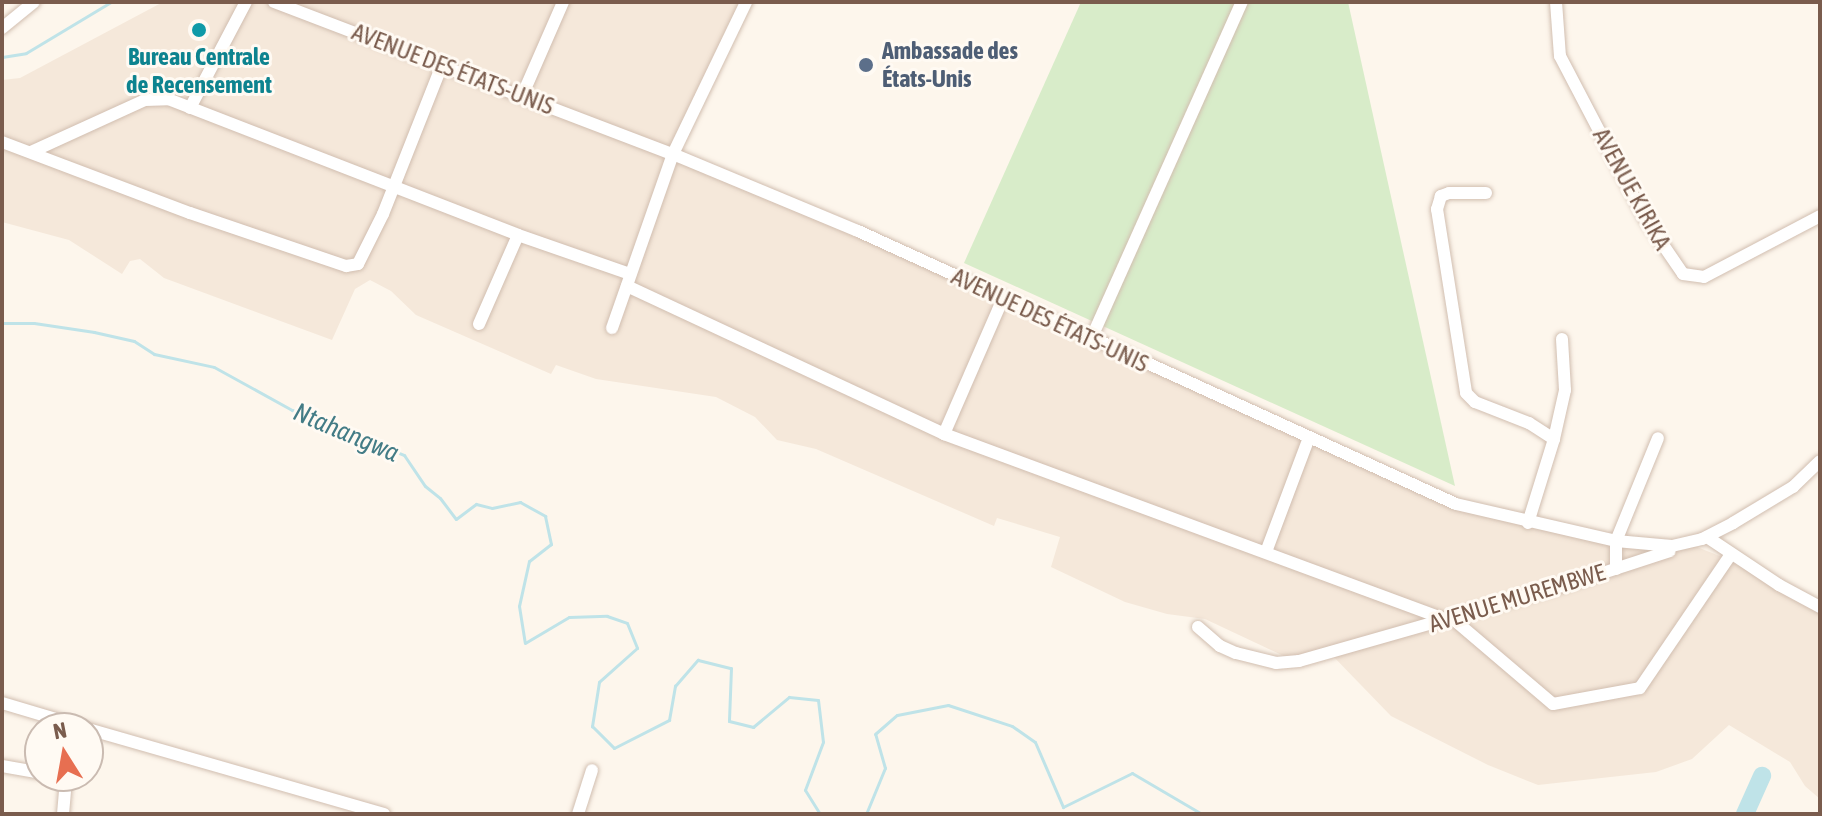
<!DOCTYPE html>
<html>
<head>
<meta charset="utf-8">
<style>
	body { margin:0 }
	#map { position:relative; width:1822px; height:816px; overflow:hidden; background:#fdf6ec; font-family:"Asap Condensed",sans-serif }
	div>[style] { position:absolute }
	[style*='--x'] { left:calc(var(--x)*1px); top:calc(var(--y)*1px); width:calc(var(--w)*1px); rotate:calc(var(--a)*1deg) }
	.residential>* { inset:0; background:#f5e8da }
	.green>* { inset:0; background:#d8ecc9 }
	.stream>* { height:3px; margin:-1.5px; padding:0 1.5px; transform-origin:1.5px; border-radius:1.5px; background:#bfe3e8 }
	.river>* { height:18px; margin:-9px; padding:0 9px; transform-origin:9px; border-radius:9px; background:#bfe3e8 }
	.roads { filter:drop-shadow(0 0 2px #d1beb0) drop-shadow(0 0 2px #d1beb0) }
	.minor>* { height:12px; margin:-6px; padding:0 6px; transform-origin:6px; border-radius:6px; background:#fff }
	.dots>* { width:22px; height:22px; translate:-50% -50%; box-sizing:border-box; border:4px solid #fffaf3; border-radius:50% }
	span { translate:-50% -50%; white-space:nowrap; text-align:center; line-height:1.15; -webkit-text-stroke:6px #fffaf3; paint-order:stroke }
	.service-label { font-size:24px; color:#4e5e75; font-weight:700 }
	.left { translate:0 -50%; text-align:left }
	.culture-label { font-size:24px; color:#0d838f; font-weight:700 }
	.street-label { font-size:24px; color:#7a5c4d }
	.water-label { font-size:26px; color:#437c86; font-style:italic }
	.frame { position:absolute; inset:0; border:4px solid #7a5c4d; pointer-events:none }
	.north { position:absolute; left:24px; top:712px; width:80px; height:80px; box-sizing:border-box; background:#fffaf3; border:2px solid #cabbb1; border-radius:50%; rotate:349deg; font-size:22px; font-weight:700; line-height:32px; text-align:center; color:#7a5c4d }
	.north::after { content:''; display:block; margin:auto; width:28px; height:36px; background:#e76f51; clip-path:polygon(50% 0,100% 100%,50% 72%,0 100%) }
</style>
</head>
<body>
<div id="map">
	<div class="residential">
		<div style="clip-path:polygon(163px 2px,746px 2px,674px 153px,1469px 504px,1617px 538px,1687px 543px,1727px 559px,1820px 609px,1820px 799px,1805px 786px,1790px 762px,1729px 725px,1692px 759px,1656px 772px,1538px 785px,1488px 765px,1391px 716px,1329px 652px,1286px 657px,1205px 619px,1167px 614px,1125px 602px,1051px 567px,1060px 537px,997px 518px,994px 526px,816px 449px,777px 440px,755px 417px,716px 397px,596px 379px,556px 365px,551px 374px,416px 315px,391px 291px,370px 280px,355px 289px,332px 340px,164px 278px,140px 259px,130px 261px,122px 274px,69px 240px,2px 222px,2px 80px,20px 78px)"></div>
	</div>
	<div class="green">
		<div style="clip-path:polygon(1081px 2px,1348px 2px,1455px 486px,964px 263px)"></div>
	</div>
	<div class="stream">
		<div style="--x:2;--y:57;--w:24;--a:-9"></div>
		<div style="--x:26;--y:53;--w:99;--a:-31"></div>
		<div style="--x:2;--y:323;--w:32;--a:0"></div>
		<div style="--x:34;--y:323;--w:61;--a:8.5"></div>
		<div style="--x:94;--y:332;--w:41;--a:12.7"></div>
		<div style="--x:134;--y:341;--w:24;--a:33"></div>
		<div style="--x:154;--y:354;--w:61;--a:12.2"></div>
		<div style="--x:214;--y:367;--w:89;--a:28.9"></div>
		<div style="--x:292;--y:410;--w:121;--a:21.9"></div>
		<div style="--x:404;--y:455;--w:37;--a:56"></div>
		<div style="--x:425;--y:486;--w:19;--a:39"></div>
		<div style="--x:440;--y:498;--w:26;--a:53"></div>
		<div style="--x:456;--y:519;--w:25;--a:-37"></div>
		<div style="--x:476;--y:504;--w:16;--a:14"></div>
		<div style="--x:492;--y:508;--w:29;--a:-12"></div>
		<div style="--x:520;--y:502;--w:29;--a:29"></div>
		<div style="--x:545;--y:516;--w:29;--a:78"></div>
		<div style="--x:551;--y:544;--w:28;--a:142"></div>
		<div style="--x:529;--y:561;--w:46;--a:102.5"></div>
		<div style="--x:519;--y:606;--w:37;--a:81"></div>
		<div style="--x:525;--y:643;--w:51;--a:-30.6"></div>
		<div style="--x:569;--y:617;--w:38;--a:-2"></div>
		<div style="--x:607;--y:616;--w:21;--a:19"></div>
		<div style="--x:627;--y:623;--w:27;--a:68"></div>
		<div style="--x:637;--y:648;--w:51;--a:138.2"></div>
		<div style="--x:599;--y:682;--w:45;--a:99"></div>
		<div style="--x:592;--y:726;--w:31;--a:45"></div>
		<div style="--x:614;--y:748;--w:62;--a:-27"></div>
		<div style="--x:669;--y:720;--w:35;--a:-80"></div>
		<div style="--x:675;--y:686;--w:35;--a:-49"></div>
		<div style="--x:698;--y:660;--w:34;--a:14"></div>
		<div style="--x:731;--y:668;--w:53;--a:92.2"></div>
		<div style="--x:729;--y:721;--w:25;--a:14"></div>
		<div style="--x:753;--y:727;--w:47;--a:-39.8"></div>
		<div style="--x:789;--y:697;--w:29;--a:6"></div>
		<div style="--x:818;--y:700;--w:42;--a:83.2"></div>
		<div style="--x:823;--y:742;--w:51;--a:110.6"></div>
		<div style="--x:805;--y:790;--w:28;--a:58"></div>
		<div style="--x:866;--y:814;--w:50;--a:-67.6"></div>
		<div style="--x:885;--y:768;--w:35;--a:-106"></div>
		<div style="--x:875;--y:734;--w:29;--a:-41"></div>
		<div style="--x:897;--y:715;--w:52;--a:-11.1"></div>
		<div style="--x:948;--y:705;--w:67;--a:18.2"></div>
		<div style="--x:1012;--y:726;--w:28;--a:35"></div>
		<div style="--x:1035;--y:742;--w:71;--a:66.7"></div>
		<div style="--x:1063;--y:807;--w:77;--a:-26.2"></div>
		<div style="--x:1132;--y:773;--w:81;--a:30.4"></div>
	</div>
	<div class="river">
		<div style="--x:1745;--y:814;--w:42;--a:-65.9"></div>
	</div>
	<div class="roads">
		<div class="minor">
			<div style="--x:274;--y:2;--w:427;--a:20.9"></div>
			<div style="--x:673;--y:154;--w:200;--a:22.6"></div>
			<div style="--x:858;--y:231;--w:657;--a:24.54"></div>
			<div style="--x:1456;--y:504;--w:164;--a:13"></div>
			<div style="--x:1616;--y:541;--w:56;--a:5.1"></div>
			<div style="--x:1672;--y:546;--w:31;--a:-13"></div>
			<div style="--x:1702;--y:539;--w:35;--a:-27"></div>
			<div style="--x:1733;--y:523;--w:70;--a:-31"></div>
			<div style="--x:1793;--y:487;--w:37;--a:-44"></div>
			<div style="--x:1556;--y:2;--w:54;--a:85.8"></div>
			<div style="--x:1560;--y:56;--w:182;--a:62.4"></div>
			<div style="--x:1644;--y:217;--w:69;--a:55.6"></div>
			<div style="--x:1683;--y:274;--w:21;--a:8"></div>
			<div style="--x:1704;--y:277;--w:131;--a:-27.7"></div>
			<div style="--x:2;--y:28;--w:41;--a:-39.1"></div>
			<div style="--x:522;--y:96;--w:103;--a:-66.4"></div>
			<div style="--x:190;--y:108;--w:120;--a:-62.2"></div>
			<div style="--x:2;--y:142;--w:201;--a:20.7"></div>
			<div style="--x:190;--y:213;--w:165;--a:18.8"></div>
			<div style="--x:346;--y:266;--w:12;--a:-9"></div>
			<div style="--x:358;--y:264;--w:56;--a:-63.4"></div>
			<div style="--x:383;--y:214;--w:160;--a:-68.4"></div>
			<div style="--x:31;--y:152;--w:125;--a:-24.5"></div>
			<div style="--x:145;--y:100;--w:23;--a:-2"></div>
			<div style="--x:168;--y:99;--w:375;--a:21.2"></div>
			<div style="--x:518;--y:235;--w:119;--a:19.2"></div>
			<div style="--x:1486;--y:193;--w:37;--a:180"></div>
			<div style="--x:1449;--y:193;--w:9;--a:159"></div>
			<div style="--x:1441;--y:196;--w:14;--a:107"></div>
			<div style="--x:1437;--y:209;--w:186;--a:81"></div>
			<div style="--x:1466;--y:393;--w:13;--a:45"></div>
			<div style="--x:1475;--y:402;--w:58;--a:21.3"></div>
			<div style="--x:1529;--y:423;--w:30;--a:33"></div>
			<div style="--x:1554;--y:439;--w:88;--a:107.2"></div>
			<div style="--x:627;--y:286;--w:350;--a:25"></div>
			<div style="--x:944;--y:434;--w:536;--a:20.29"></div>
			<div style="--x:479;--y:324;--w:97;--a:-66.3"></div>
			<div style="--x:612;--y:328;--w:184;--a:-70.7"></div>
			<div style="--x:673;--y:154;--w:169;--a:-64.3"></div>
			<div style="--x:1091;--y:339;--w:369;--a:-65.9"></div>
			<div style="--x:944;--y:434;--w:148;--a:-66.5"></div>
			<div style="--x:1554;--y:439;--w:50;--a:-77.3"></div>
			<div style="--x:1565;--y:390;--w:51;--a:-93.4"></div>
			<div style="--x:1707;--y:537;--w:87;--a:33.7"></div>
			<div style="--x:1779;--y:585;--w:47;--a:28.2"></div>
			<div style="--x:1266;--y:552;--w:120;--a:-69.4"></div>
			<div style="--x:1616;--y:569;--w:28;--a:-90"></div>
			<div style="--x:1616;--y:541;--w:111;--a:-67.8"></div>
			<div style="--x:1453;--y:619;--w:131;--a:40.4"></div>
			<div style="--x:1553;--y:704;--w:88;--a:-10.4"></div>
			<div style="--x:1640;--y:688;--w:162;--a:-55.8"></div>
			<div style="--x:1198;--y:627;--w:29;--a:41"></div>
			<div style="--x:1220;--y:646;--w:17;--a:24"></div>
			<div style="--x:1236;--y:653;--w:41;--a:14"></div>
			<div style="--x:1276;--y:663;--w:23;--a:-5"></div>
			<div style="--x:1299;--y:661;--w:278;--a:-15.9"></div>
			<div style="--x:1566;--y:585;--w:109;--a:-18.1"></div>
			<div style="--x:2;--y:703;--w:88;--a:16.6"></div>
			<div style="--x:88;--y:729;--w:308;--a:16"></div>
			<div style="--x:2;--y:766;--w:39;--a:10"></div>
			<div style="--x:63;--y:814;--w:38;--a:-85"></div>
			<div style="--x:578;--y:814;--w:46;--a:-72.3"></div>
		</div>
	</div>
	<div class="dots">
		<div style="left:199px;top:30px;background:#0f9aa8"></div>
		<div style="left:866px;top:65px;background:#5c6f8a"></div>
	</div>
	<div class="service-label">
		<span class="left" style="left:882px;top:65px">Ambassade des<br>États-Unis</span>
	</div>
	<div class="culture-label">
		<span style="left:199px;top:71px">Bureau Centrale<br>de Recensement</span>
	</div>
	<div class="street-label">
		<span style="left:453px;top:69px;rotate:21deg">AVENUE DES ÉTATS-UNIS</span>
		<span style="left:1632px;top:189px;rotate:61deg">AVENUE KIRIKA</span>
		<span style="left:1050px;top:320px;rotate:25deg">AVENUE DES ÉTATS-UNIS</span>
		<span style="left:1517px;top:598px;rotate:-17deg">AVENUE MUREMBWE</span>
	</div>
	<div class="water-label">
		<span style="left:346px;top:433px;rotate:23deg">Ntahangwa</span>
	</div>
	<div class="frame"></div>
	<div class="north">N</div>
</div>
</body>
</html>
